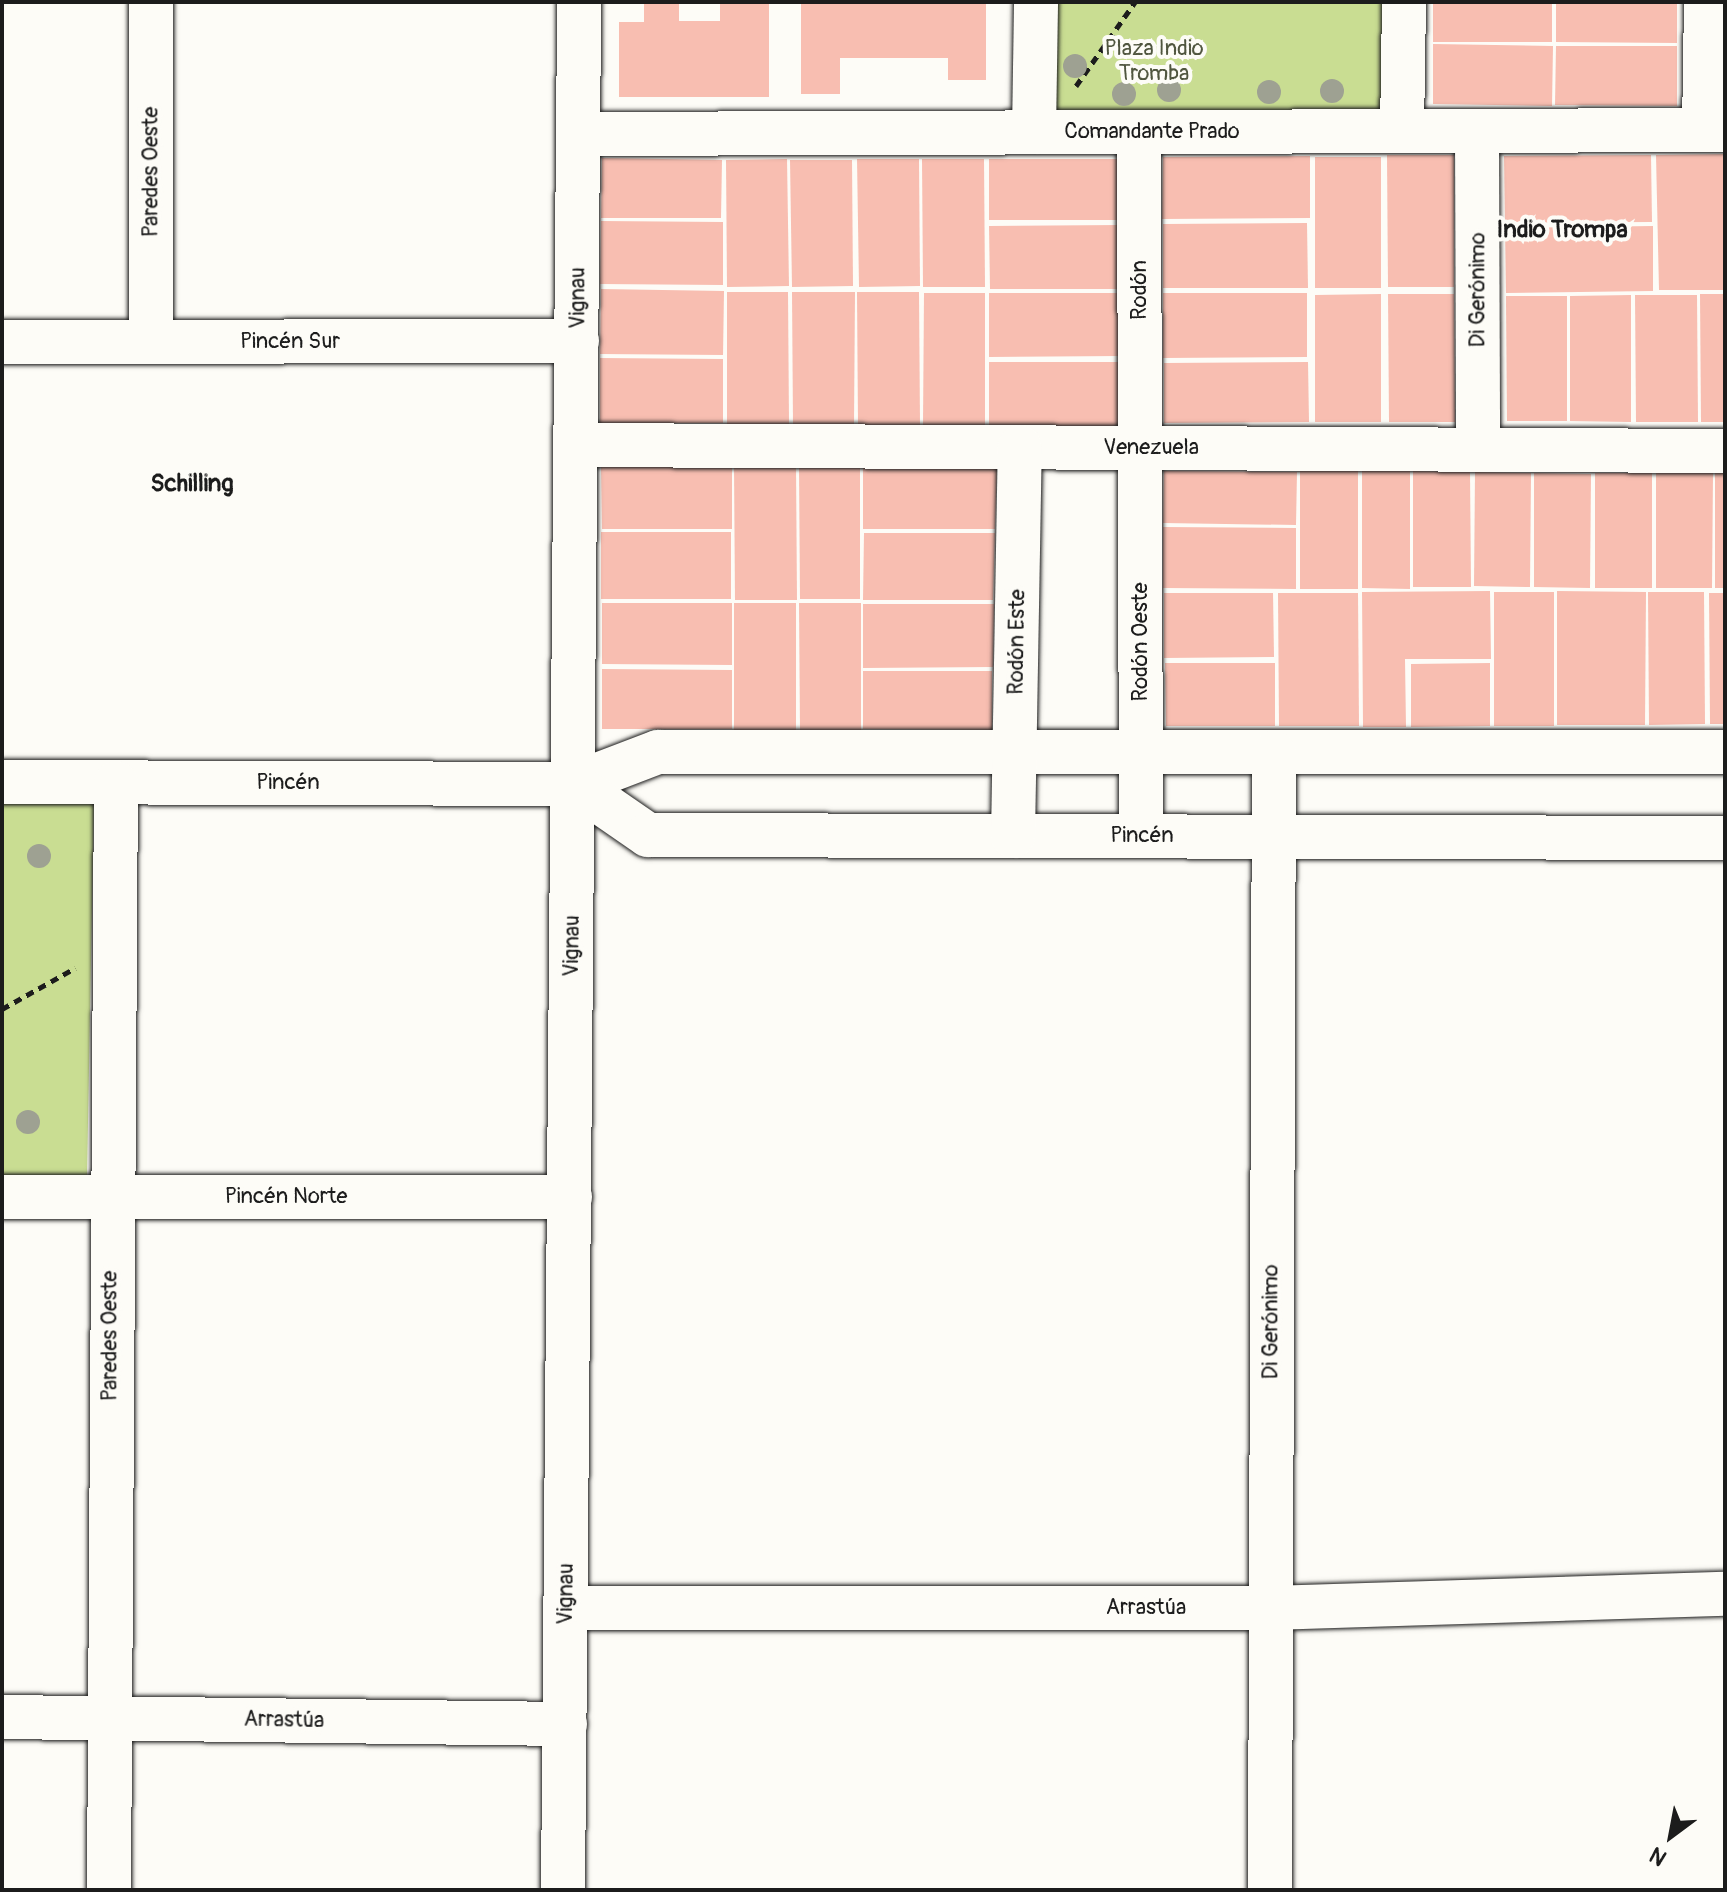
<!DOCTYPE html>
<html>
<head>
<meta charset="utf-8">
<style>
	body { margin:0 }
	#map { position:relative; width:1727px; height:1892px; overflow:hidden; background:#fdfcf7; font-family:Pangolin,sans-serif }
	div>[style] { position:absolute }
	[style*='--x'] { left:calc(var(--x)*1px); top:calc(var(--y)*1px); width:calc(var(--w)*1px); rotate:calc(var(--a)*1deg) }
	.green>* { inset:0; background:#c9dd92 }
	.building>* { inset:0; background:#f8beb1 }
	.path>* { height:5px; margin-top:-2.5px; transform-origin:0; background:repeating-linear-gradient(90deg,#1c1c1c 0 8px,transparent 0 14px) }
	.roads { filter:drop-shadow(0 0 2px #1c1c1c) drop-shadow(0 0 2px #1c1c1c) }
	.minor>* { height:44px; margin:-22px; padding:0 22px; transform-origin:22px; border-radius:22px; background:#fdfcf7 }
	.trees>* { width:24px; height:24px; margin:-12px; border-radius:50%; background:#9ea192 }
	span { translate:-50% -50%; white-space:nowrap; text-align:center; line-height:1.15; -webkit-text-stroke:8px #fdfcf7; paint-order:stroke }
	.park-label { font-size:22px; color:#50563f }
	.street-label { font-size:22px; color:#1c1c1c }
	.neighbourhood-label { font-size:24px; color:#1c1c1c; font-weight:700 }
	.frame { position:absolute; inset:0; border:4px solid #1c1c1c; pointer-events:none }
	.north { position:absolute; left:1631px; top:1796px; width:80px; height:80px; -webkit-text-stroke:6px #fdfcf7; paint-order:stroke; rotate:212deg; font-size:22px; font-weight:700; line-height:32px; text-align:center; color:#1c1c1c }
	.north::after { content:''; display:block; margin:auto; width:28px; height:36px; background:#1c1c1c; clip-path:polygon(50% 0,100% 100%,50% 72%,0 100%) }
</style>
</head>
<body>
<div id="map">
	<div class="green">
		<div style="clip-path:polygon(1049px 2px,1382px 2px,1382px 122px,1048px 118px)"></div>
		<div style="clip-path:polygon(94px 799px,87px 1176px,2px 1177px,2px 801px)"></div>
	</div>
	<div class="building">
		<div style="clip-path:polygon(644px 2px,679px 2px,679px 21px,720px 21px,720px 2px,769px 2px,769px 97px,619px 97px,619px 22px,644px 22px)"></div>
		<div style="clip-path:polygon(801px 2px,986px 2px,986px 80px,948px 80px,948px 58px,840px 58px,840px 94px,801px 94px)"></div>
		<div style="clip-path:polygon(1433px 2px,1552px 2px,1552px 42px,1433px 42px)"></div>
		<div style="clip-path:polygon(1556px 2px,1677px 2px,1677px 43px,1556px 42px)"></div>
		<div style="clip-path:polygon(1433px 44px,1553px 46px,1552px 106px,1433px 104px)"></div>
		<div style="clip-path:polygon(1556px 46px,1677px 46px,1677px 106px,1555px 105px)"></div>
		<div style="clip-path:polygon(1725px 154px,1725px 290px,1659px 290px,1656px 155px)"></div>
		<div style="clip-path:polygon(1387px 155px,1454px 155px,1454px 287px,1388px 287px)"></div>
		<div style="clip-path:polygon(1651px 155px,1652px 222px,1505px 223px,1504px 156px)"></div>
		<div style="clip-path:polygon(1310px 156px,1310px 218px,1162px 219px,1163px 157px)"></div>
		<div style="clip-path:polygon(1315px 157px,1381px 157px,1381px 288px,1315px 288px)"></div>
		<div style="clip-path:polygon(602px 158px,722px 160px,721px 218px,601px 218px)"></div>
		<div style="clip-path:polygon(787px 159px,789px 286px,727px 287px,726px 160px)"></div>
		<div style="clip-path:polygon(857px 159px,919px 159px,920px 286px,859px 287px)"></div>
		<div style="clip-path:polygon(922px 159px,984px 159px,985px 287px,923px 287px)"></div>
		<div style="clip-path:polygon(989px 159px,1119px 159px,1120px 220px,989px 220px)"></div>
		<div style="clip-path:polygon(790px 160px,852px 160px,853px 286px,792px 287px)"></div>
		<div style="clip-path:polygon(601px 221px,723px 222px,723px 285px,600px 284px)"></div>
		<div style="clip-path:polygon(1307px 223px,1308px 288px,1163px 288px,1163px 224px)"></div>
		<div style="clip-path:polygon(1120px 225px,1120px 289px,990px 289px,989px 226px)"></div>
		<div style="clip-path:polygon(1653px 226px,1653px 291px,1506px 293px,1505px 228px)"></div>
		<div style="clip-path:polygon(601px 289px,724px 291px,723px 355px,600px 354px)"></div>
		<div style="clip-path:polygon(727px 292px,788px 292px,789px 424px,727px 424px)"></div>
		<div style="clip-path:polygon(792px 292px,855px 292px,854px 424px,793px 425px)"></div>
		<div style="clip-path:polygon(857px 292px,919px 292px,920px 425px,858px 425px)"></div>
		<div style="clip-path:polygon(924px 293px,985px 293px,985px 425px,923px 425px)"></div>
		<div style="clip-path:polygon(989px 293px,1120px 293px,1121px 356px,989px 357px)"></div>
		<div style="clip-path:polygon(1163px 293px,1307px 293px,1307px 357px,1163px 358px)"></div>
		<div style="clip-path:polygon(1381px 294px,1381px 422px,1315px 422px,1315px 295px)"></div>
		<div style="clip-path:polygon(1388px 294px,1454px 294px,1455px 422px,1389px 422px)"></div>
		<div style="clip-path:polygon(1700px 294px,1725px 294px,1725px 422px,1701px 422px)"></div>
		<div style="clip-path:polygon(1631px 295px,1631px 422px,1570px 421px,1570px 296px)"></div>
		<div style="clip-path:polygon(1635px 295px,1697px 295px,1698px 422px,1636px 422px)"></div>
		<div style="clip-path:polygon(1506px 296px,1567px 296px,1567px 421px,1507px 421px)"></div>
		<div style="clip-path:polygon(600px 358px,723px 359px,723px 423px,600px 423px)"></div>
		<div style="clip-path:polygon(989px 362px,1120px 362px,1121px 426px,989px 426px)"></div>
		<div style="clip-path:polygon(1308px 362px,1309px 422px,1164px 423px,1164px 363px)"></div>
		<div style="clip-path:polygon(734px 465px,796px 465px,797px 600px,735px 600px)"></div>
		<div style="clip-path:polygon(799px 465px,860px 465px,860px 599px,800px 599px)"></div>
		<div style="clip-path:polygon(863px 465px,997px 466px,995px 529px,863px 529px)"></div>
		<div style="clip-path:polygon(601px 466px,732px 466px,732px 529px,602px 529px)"></div>
		<div style="clip-path:polygon(1362px 470px,1410px 471px,1410px 589px,1362px 588px)"></div>
		<div style="clip-path:polygon(1164px 471px,1297px 472px,1296px 525px,1163px 523px)"></div>
		<div style="clip-path:polygon(1300px 471px,1358px 471px,1358px 589px,1300px 589px)"></div>
		<div style="clip-path:polygon(1413px 471px,1470px 472px,1471px 587px,1413px 587px)"></div>
		<div style="clip-path:polygon(1475px 472px,1531px 473px,1530px 587px,1474px 586px)"></div>
		<div style="clip-path:polygon(1656px 472px,1713px 473px,1712px 588px,1656px 588px)"></div>
		<div style="clip-path:polygon(1534px 473px,1591px 474px,1590px 588px,1534px 587px)"></div>
		<div style="clip-path:polygon(1595px 473px,1652px 473px,1652px 588px,1595px 588px)"></div>
		<div style="clip-path:polygon(1715px 473px,1725px 473px,1725px 588px,1715px 588px)"></div>
		<div style="clip-path:polygon(1163px 527px,1296px 528px,1296px 589px,1163px 588px)"></div>
		<div style="clip-path:polygon(601px 532px,731px 532px,731px 599px,601px 599px)"></div>
		<div style="clip-path:polygon(864px 533px,995px 533px,993px 600px,863px 600px)"></div>
		<div style="clip-path:polygon(1490px 591px,1491px 659px,1405px 659px,1406px 727px,1363px 727px,1362px 592px)"></div>
		<div style="clip-path:polygon(1557px 591px,1646px 592px,1645px 725px,1557px 725px)"></div>
		<div style="clip-path:polygon(1494px 592px,1554px 592px,1554px 726px,1494px 726px)"></div>
		<div style="clip-path:polygon(1648px 592px,1704px 592px,1705px 724px,1649px 725px)"></div>
		<div style="clip-path:polygon(1164px 593px,1273px 593px,1274px 657px,1164px 658px)"></div>
		<div style="clip-path:polygon(1278px 593px,1358px 593px,1359px 726px,1279px 726px)"></div>
		<div style="clip-path:polygon(1709px 593px,1725px 593px,1725px 724px,1710px 724px)"></div>
		<div style="clip-path:polygon(602px 603px,732px 603px,732px 665px,602px 664px)"></div>
		<div style="clip-path:polygon(734px 603px,796px 603px,796px 731px,734px 730px)"></div>
		<div style="clip-path:polygon(799px 603px,861px 603px,861px 730px,800px 730px)"></div>
		<div style="clip-path:polygon(863px 604px,994px 604px,993px 667px,863px 668px)"></div>
		<div style="clip-path:polygon(1165px 663px,1275px 663px,1275px 726px,1166px 726px)"></div>
		<div style="clip-path:polygon(1490px 663px,1490px 726px,1411px 727px,1411px 664px)"></div>
		<div style="clip-path:polygon(602px 669px,732px 670px,732px 729px,602px 729px)"></div>
		<div style="clip-path:polygon(863px 671px,992px 671px,992px 730px,863px 729px)"></div>
	</div>
	<div class="path">
		<div style="--x:1076;--y:86;--w:103;--a:-54.9"></div>
		<div style="--x:2;--y:1009;--w:84;--a:-29.3"></div>
	</div>
	<div class="roads">
		<div class="minor">
			<div style="--x:151;--y:2;--w:340;--a:90"></div>
			<div style="--x:1704;--y:130;--w:128;--a:-89.1"></div>
			<div style="--x:1402;--y:131;--w:129;--a:-89.1"></div>
			<div style="--x:1477;--y:131;--w:319;--a:89.8"></div>
			<div style="--x:1034;--y:132;--w:130;--a:-89.1"></div>
			<div style="--x:1139;--y:132;--w:704;--a:89.84"></div>
			<div style="--x:579;--y:134;--w:1146;--a:-0.2"></div>
			<div style="--x:2;--y:342;--w:575;--a:-0.1"></div>
			<div style="--x:576;--y:445;--w:1149;--a:0.3"></div>
			<div style="--x:2;--y:782;--w:572;--a:0.2"></div>
			<div style="--x:574;--y:784;--w:90;--a:-20.9"></div>
			<div style="--x:658;--y:752;--w:1067;--a:0"></div>
			<div style="--x:574;--y:784;--w:90;--a:34.6"></div>
			<div style="--x:648;--y:835;--w:1077;--a:0.16"></div>
			<div style="--x:1013;--y:836;--w:389;--a:-89"></div>
			<div style="--x:2;--y:1197;--w:568;--a:0"></div>
			<div style="--x:566;--y:1608;--w:704;--a:0"></div>
			<div style="--x:1270;--y:1608;--w:455;--a:-1.8"></div>
			<div style="--x:2;--y:1717;--w:563;--a:0.71"></div>
			<div style="--x:109;--y:1890;--w:1107;--a:-89.64"></div>
			<div style="--x:563;--y:1890;--w:1888;--a:-89.51"></div>
			<div style="--x:1270;--y:1890;--w:1137;--a:-89.8"></div>
		</div>
	</div>
	<div class="trees">
		<div style="left:1075px;top:66px"></div>
		<div style="left:1169px;top:90px"></div>
		<div style="left:1332px;top:91px"></div>
		<div style="left:1269px;top:92px"></div>
		<div style="left:1124px;top:94px"></div>
		<div style="left:39px;top:856px"></div>
		<div style="left:28px;top:1122px"></div>
	</div>
	<div class="park-label">
		<span style="left:1154px;top:61px">Plaza Indio<br>Tromba</span>
	</div>
	<div class="street-label">
		<span style="left:1152px;top:132px">Comandante Prado</span>
		<span style="left:151px;top:172px;rotate:-90deg">Paredes Oeste</span>
		<span style="left:1140px;top:290px;rotate:-90deg">Rodón</span>
		<span style="left:1478px;top:290px;rotate:-90deg">Di Gerónimo</span>
		<span style="left:578px;top:298px;rotate:-90deg">Vignau</span>
		<span style="left:290px;top:342px">Pincén Sur</span>
		<span style="left:1151px;top:448px">Venezuela</span>
		<span style="left:1017px;top:642px;rotate:-89deg">Rodón Este</span>
		<span style="left:1141px;top:642px;rotate:-90deg">Rodón Oeste</span>
		<span style="left:288px;top:783px">Pincén</span>
		<span style="left:1142px;top:836px">Pincén</span>
		<span style="left:572px;top:946px;rotate:-89deg">Vignau</span>
		<span style="left:286px;top:1197px">Pincén Norte</span>
		<span style="left:1271px;top:1322px;rotate:-90deg">Di Gerónimo</span>
		<span style="left:110px;top:1336px;rotate:-90deg">Paredes Oeste</span>
		<span style="left:566px;top:1594px;rotate:-89deg">Vignau</span>
		<span style="left:1146px;top:1608px">Arrastúa</span>
		<span style="left:284px;top:1720px;rotate:1deg">Arrastúa</span>
	</div>
	<div class="neighbourhood-label">
		<span style="left:1562px;top:230px">Indio Trompa</span>
		<span style="left:192px;top:484px">Schilling</span>
	</div>
	<div class="frame"></div>
	<div class="north">N</div>
</div>
</body>
</html>
